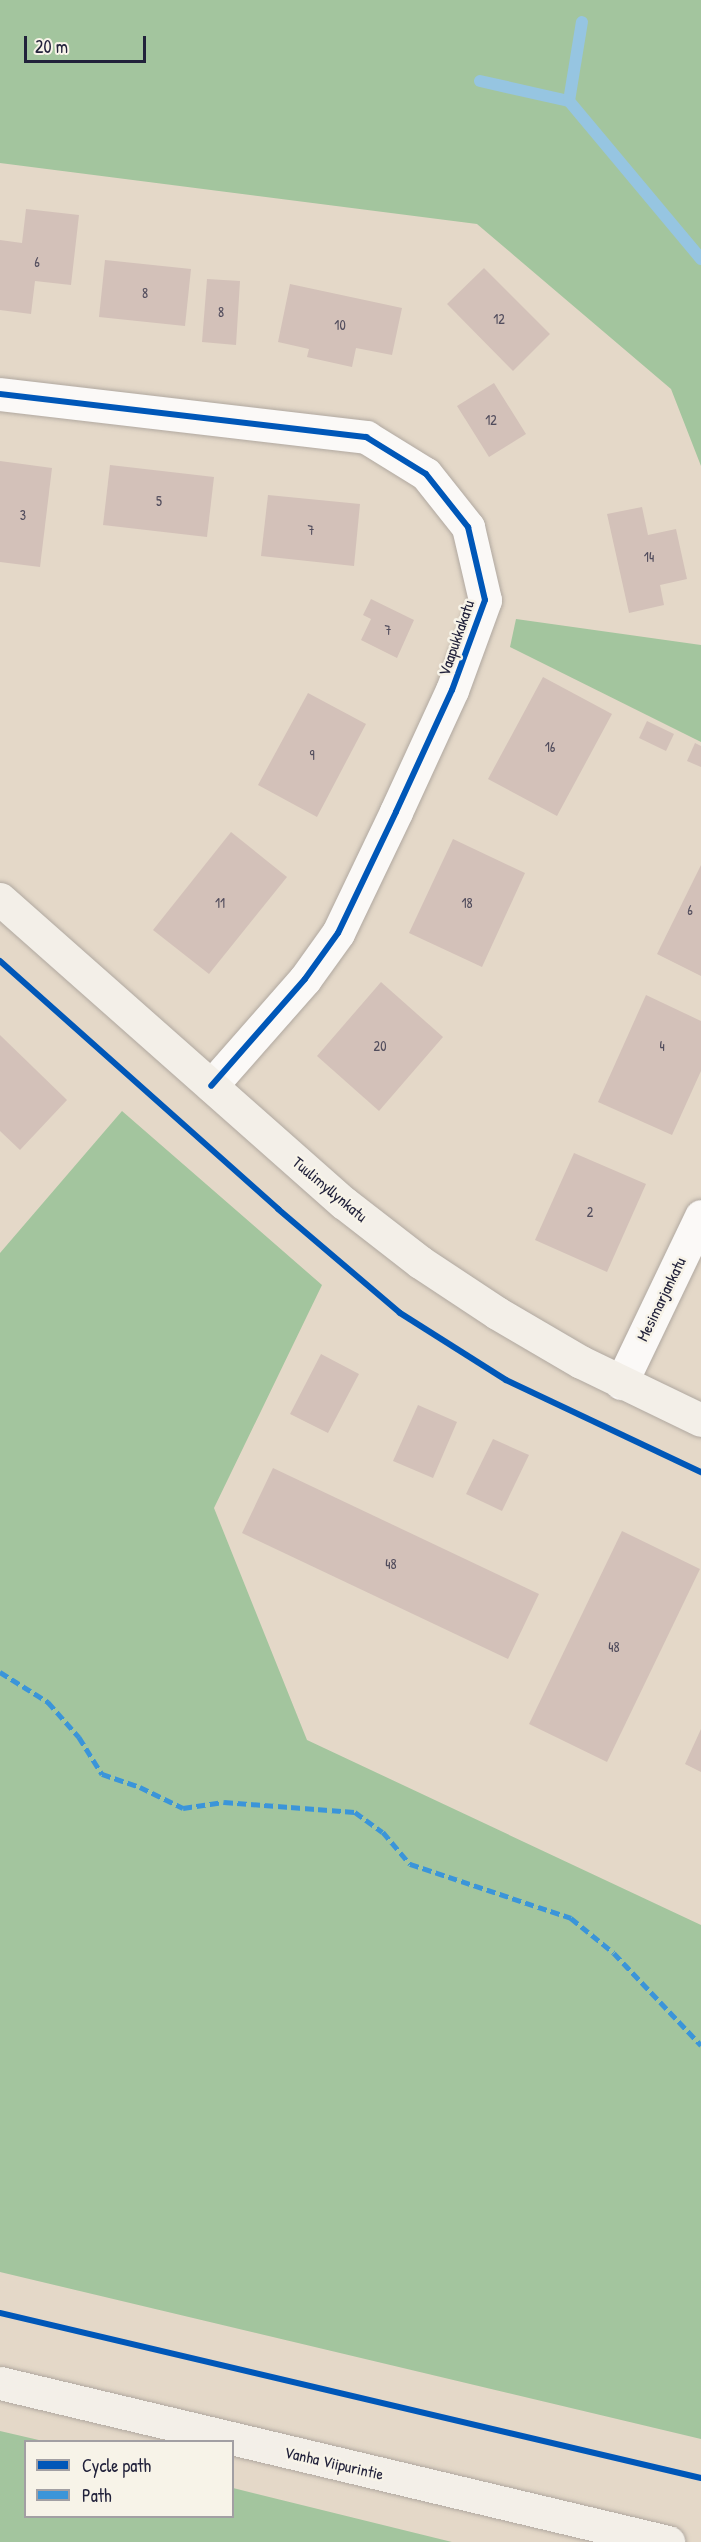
<!DOCTYPE html>
<html>
<head>
<meta charset="utf-8">
<style>
	body { margin:0 }
	#map { position:relative; width:701px; height:2542px; overflow:hidden; background:#e4d8c8; font-family:"Patrick Hand",sans-serif }
	div>[style] { position:absolute }
	[style*='--x'] { left:calc(var(--x)*1px); top:calc(var(--y)*1px); width:calc(var(--w)*1px); rotate:calc(var(--a)*1deg) }
	.forest>* { inset:0; background:#a3c59e }
	.stream>* { height:12px; margin:-6px; padding:0 6px; transform-origin:6px; border-radius:6px; background:#96c5e1 }
	.building>* { inset:0; background:#d3c1b9 }
	.roads { filter:drop-shadow(0 0 2px #b0a8a0) drop-shadow(0 0 2px #b0a8a0) }
	.street>* { height:33px; margin:-16.5px; padding:0 16.5px; transform-origin:16.5px; border-radius:16.5px; background:#fbf9f7 }
	.secondary>* { height:33px; margin:-16.5px; padding:0 16.5px; transform-origin:16.5px; border-radius:16.5px; background:#f3efe8 }
	.quiet>* { height:4.5px; margin-top:-2.25px; transform-origin:0; background:repeating-linear-gradient(90deg,#3b95d9 0 9px,transparent 0 13.5px) }
	.cycleway>* { height:6px; margin:-3px; padding:0 3px; transform-origin:3px; border-radius:3px; background:#0057b8 }
	span { translate:-50% -50%; white-space:nowrap; text-align:center; line-height:1.15; -webkit-text-stroke:5px #f7f3e8; paint-order:stroke }
	.number-label { font-size:14px; color:#514c5c }
	.number-label span { -webkit-text-stroke-width:0 }
	.street-label { font-size:16px; color:#22223b }
	.legend { position:absolute; left:24px; top:2440px; width:210px; height:78px; box-sizing:border-box; background:#f7f3e8; border:2px solid #a29fa3; margin:0; padding:8px 10px; list-style:none; font-size:18px; color:#22223b }
	.legend li { display:flex; align-items:center; gap:12px; height:30px }
	.legend b { width:30px; border:2px solid #a29fa3 }
	.scale { position:absolute; left:24px; top:36px; width:122px; height:27px; box-sizing:border-box; border:3px solid #22223b; border-top:0; padding-left:8px; font-size:18px; line-height:21px; white-space:nowrap; color:#22223b; -webkit-text-stroke:4px #f7f3e8; paint-order:stroke }
</style>
</head>
<body>
<div id="map">
	<div class="forest">
		<div style="clip-path:polygon(0 0,701px 0,701px 466px,671px 389px,477px 224px,0 163px)"></div>
		<div style="clip-path:polygon(516px 619px,701px 645px,701px 742px,510px 647px)"></div>
		<div style="clip-path:polygon(122px 1111px,322px 1285px,214px 1508px,307px 1740px,701px 1925px,701px 2439px,0 2272px,0 1253px)"></div>
		<div style="clip-path:polygon(0 2431px,43px 2441px,26px 2442px,26px 2516px,232px 2516px,233px 2488px,452px 2542px,0 2542px)"></div>
	</div>
	<div class="stream">
		<div style="--x:480;--y:81;--w:91;--a:12.7"></div>
		<div style="--x:569;--y:101;--w:206;--a:50.1"></div>
		<div style="--x:569;--y:101;--w:80;--a:-80.7"></div>
	</div>
	<div class="building">
		<div style="clip-path:polygon(26px 209px,79px 215px,71px 285px,35px 281px,31px 314px,0 310px,0 240px,22px 243px)"></div>
		<div style="clip-path:polygon(105px 260px,191px 269px,185px 326px,99px 317px)"></div>
		<div style="clip-path:polygon(484px 268px,550px 334px,513px 371px,447px 304px)"></div>
		<div style="clip-path:polygon(207px 279px,240px 281px,236px 345px,202px 342px)"></div>
		<div style="clip-path:polygon(290px 284px,402px 308px,392px 355px,356px 348px,352px 367px,307px 357px,309px 349px,278px 342px)"></div>
		<div style="clip-path:polygon(494px 383px,526px 434px,489px 457px,457px 406px)"></div>
		<div style="clip-path:polygon(0 461px,52px 468px,40px 567px,0 562px)"></div>
		<div style="clip-path:polygon(110px 465px,214px 477px,207px 537px,103px 525px)"></div>
		<div style="clip-path:polygon(268px 495px,360px 504px,354px 566px,261px 556px)"></div>
		<div style="clip-path:polygon(642px 507px,648px 535px,676px 529px,687px 579px,660px 585px,664px 605px,629px 613px,607px 514px)"></div>
		<div style="clip-path:polygon(371px 599px,414px 620px,397px 658px,361px 640px,371px 619px,363px 615px)"></div>
		<div style="clip-path:polygon(543px 677px,612px 714px,557px 816px,488px 779px)"></div>
		<div style="clip-path:polygon(308px 693px,366px 724px,317px 817px,258px 785px)"></div>
		<div style="clip-path:polygon(647px 721px,674px 734px,666px 751px,639px 738px)"></div>
		<div style="clip-path:polygon(695px 743px,701px 746px,701px 767px,687px 761px)"></div>
		<div style="clip-path:polygon(231px 832px,287px 877px,209px 974px,153px 930px)"></div>
		<div style="clip-path:polygon(453px 839px,525px 873px,482px 967px,409px 933px)"></div>
		<div style="clip-path:polygon(701px 865px,701px 976px,657px 954px)"></div>
		<div style="clip-path:polygon(381px 982px,443px 1037px,379px 1111px,317px 1056px)"></div>
		<div style="clip-path:polygon(646px 995px,701px 1021px,701px 1071px,672px 1135px,598px 1102px)"></div>
		<div style="clip-path:polygon(0 1035px,67px 1100px,20px 1150px,0 1131px)"></div>
		<div style="clip-path:polygon(574px 1153px,646px 1184px,607px 1272px,535px 1240px)"></div>
		<div style="clip-path:polygon(321px 1354px,359px 1374px,328px 1433px,290px 1414px)"></div>
		<div style="clip-path:polygon(418px 1405px,457px 1422px,433px 1478px,393px 1461px)"></div>
		<div style="clip-path:polygon(493px 1439px,529px 1455px,502px 1511px,466px 1494px)"></div>
		<div style="clip-path:polygon(273px 1468px,539px 1594px,508px 1659px,242px 1533px)"></div>
		<div style="clip-path:polygon(622px 1531px,700px 1569px,607px 1762px,529px 1724px)"></div>
		<div style="clip-path:polygon(701px 1729px,701px 1772px,685px 1764px)"></div>
	</div>
	<div class="roads">
		<div class="street">
			<div style="--x:0;--y:394;--w:369;--a:6.7"></div>
			<div style="--x:366;--y:437;--w:70;--a:31.7"></div>
			<div style="--x:426;--y:474;--w:68;--a:51.6"></div>
			<div style="--x:468;--y:527;--w:75;--a:76.9"></div>
			<div style="--x:485;--y:600;--w:96;--a:110.1"></div>
			<div style="--x:452;--y:690;--w:134;--a:114.7"></div>
			<div style="--x:396;--y:812;--w:134;--a:115.6"></div>
			<div style="--x:338;--y:933;--w:57;--a:125.7"></div>
			<div style="--x:305;--y:979;--w:142;--a:131.3"></div>
			<div style="--x:621;--y:1383;--w:185;--a:-64.4"></div>
		</div>
		<div class="secondary">
			<div style="--x:0;--y:899;--w:459;--a:41.5"></div>
			<div style="--x:344;--y:1203;--w:96;--a:37.8"></div>
			<div style="--x:420;--y:1262;--w:92;--a:33.5"></div>
			<div style="--x:497;--y:1313;--w:97;--a:30.3"></div>
			<div style="--x:581;--y:1362;--w:133;--a:25.8"></div>
			<div style="--x:0;--y:2383;--w:687;--a:13.39"></div>
		</div>
	</div>
	<div class="quiet">
		<div style="--x:0;--y:1672;--w:57;--a:32"></div>
		<div style="--x:48;--y:1702;--w:47;--a:48.5"></div>
		<div style="--x:79;--y:1737;--w:44;--a:58.1"></div>
		<div style="--x:102;--y:1774;--w:40;--a:18.9"></div>
		<div style="--x:140;--y:1787;--w:48;--a:26"></div>
		<div style="--x:183;--y:1808;--w:41;--a:-8.3"></div>
		<div style="--x:224;--y:1802;--w:131;--a:4.4"></div>
		<div style="--x:355;--y:1812;--w:34;--a:36"></div>
		<div style="--x:383;--y:1832;--w:42;--a:49.8"></div>
		<div style="--x:410;--y:1864;--w:170;--a:18.5"></div>
		<div style="--x:571;--y:1918;--w:55;--a:39.1"></div>
		<div style="--x:614;--y:1953;--w:127;--a:46.6"></div>
	</div>
	<div class="cycleway">
		<div style="--x:0;--y:394;--w:369;--a:6.7"></div>
		<div style="--x:366;--y:437;--w:70;--a:31.7"></div>
		<div style="--x:426;--y:474;--w:68;--a:51.6"></div>
		<div style="--x:468;--y:527;--w:75;--a:76.9"></div>
		<div style="--x:485;--y:600;--w:96;--a:110.1"></div>
		<div style="--x:452;--y:690;--w:134;--a:114.7"></div>
		<div style="--x:396;--y:812;--w:134;--a:115.6"></div>
		<div style="--x:338;--y:933;--w:57;--a:125.7"></div>
		<div style="--x:305;--y:979;--w:142;--a:131.3"></div>
		<div style="--x:0;--y:961;--w:373;--a:41.7"></div>
		<div style="--x:278;--y:1209;--w:160;--a:40.4"></div>
		<div style="--x:400;--y:1313;--w:125;--a:32.3"></div>
		<div style="--x:506;--y:1380;--w:216;--a:25.3"></div>
		<div style="--x:0;--y:2313;--w:720;--a:13.25"></div>
	</div>
	<div class="number-label">
		<span style="left:37px;top:262px">6</span>
		<span style="left:145px;top:293px">8</span>
		<span style="left:221px;top:312px">8</span>
		<span style="left:499px;top:319px">12</span>
		<span style="left:340px;top:325px">10</span>
		<span style="left:491px;top:420px">12</span>
		<span style="left:159px;top:501px">5</span>
		<span style="left:23px;top:515px">3</span>
		<span style="left:311px;top:530px">7</span>
		<span style="left:649px;top:557px">14</span>
		<span style="left:388px;top:630px">7</span>
		<span style="left:550px;top:747px">16</span>
		<span style="left:312px;top:755px">9</span>
		<span style="left:220px;top:903px">11</span>
		<span style="left:467px;top:903px">18</span>
		<span style="left:690px;top:910px">6</span>
		<span style="left:380px;top:1046px">20</span>
		<span style="left:662px;top:1046px">4</span>
		<span style="left:590px;top:1212px">2</span>
		<span style="left:391px;top:1564px">48</span>
		<span style="left:614px;top:1647px">48</span>
	</div>
	<div class="street-label">
		<span style="left:456px;top:638px;rotate:-71deg">Vaapukkakatu</span>
		<span style="left:330px;top:1189px;rotate:40deg">Tuulimyllynkatu</span>
		<span style="left:661px;top:1299px;rotate:-64deg">Mesimarjankatu</span>
		<span style="left:334px;top:2463px;rotate:13deg">Vanha Viipurintie</span>
	</div>
	<ul class="legend">
	<li><b style="height:8px;background:#0057b8"></b>Cycle path</li>
	<li><b style="height:8px;background:#3b95d9"></b>Path</li>
	</ul>
	<div class="scale">20 m</div>
</div>
</body>
</html>
